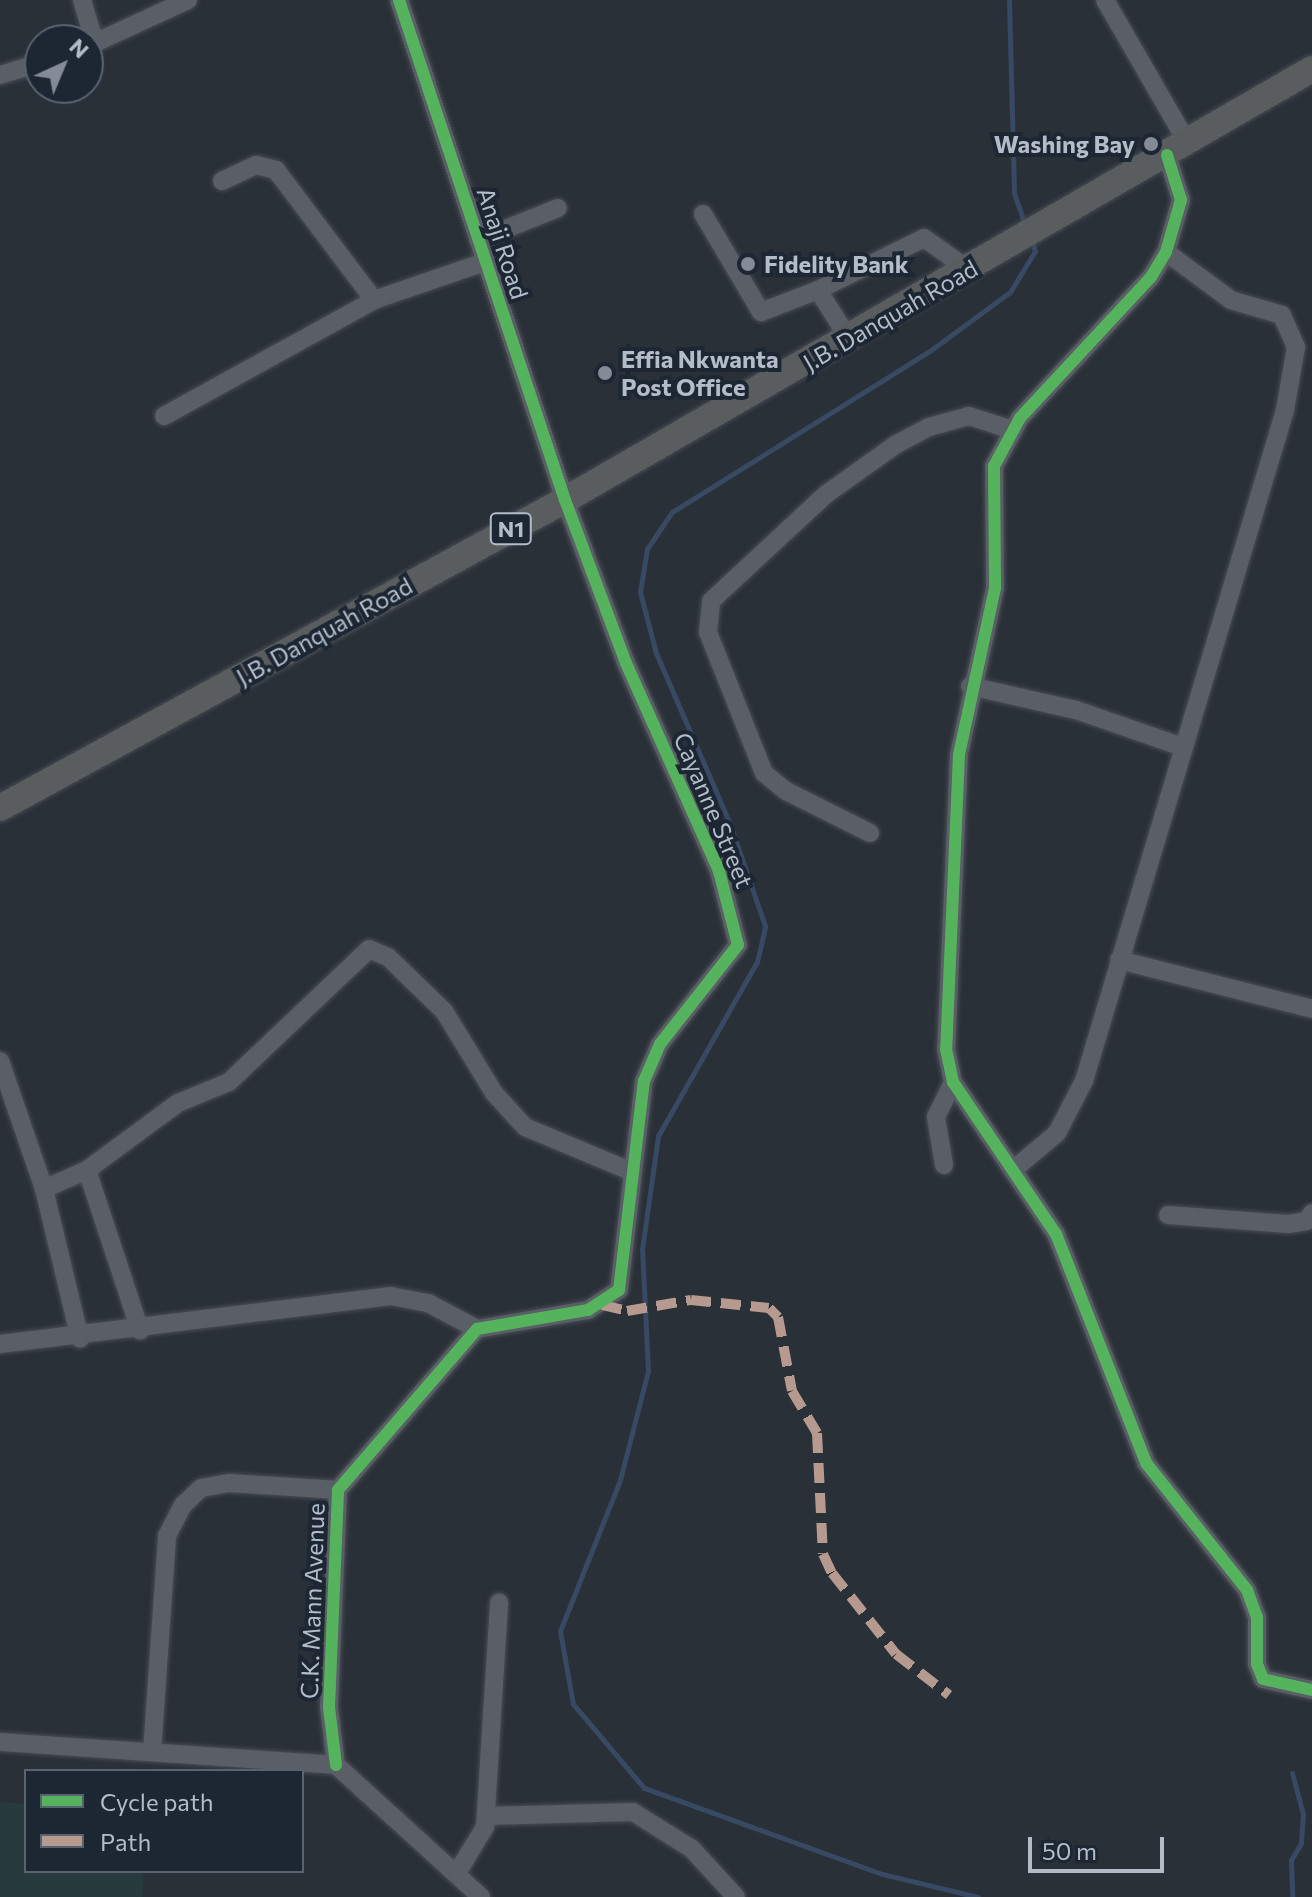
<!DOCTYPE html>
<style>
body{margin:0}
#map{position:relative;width:1312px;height:1897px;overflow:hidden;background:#2a3038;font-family:Commissioner,sans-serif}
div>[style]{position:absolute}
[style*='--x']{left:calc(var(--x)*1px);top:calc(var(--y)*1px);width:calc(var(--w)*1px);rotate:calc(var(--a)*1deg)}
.green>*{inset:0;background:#273a3e}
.stream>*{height:5px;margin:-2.5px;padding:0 2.5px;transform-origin:2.5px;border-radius:2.5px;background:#384963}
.roads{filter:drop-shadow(0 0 2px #484c53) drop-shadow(0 0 2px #484c53)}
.minor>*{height:18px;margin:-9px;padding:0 9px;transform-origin:9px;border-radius:9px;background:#5a5e66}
.highway>*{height:26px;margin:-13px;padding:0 13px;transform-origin:13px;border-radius:13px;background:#5a5d60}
.quiet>*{height:10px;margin-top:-5px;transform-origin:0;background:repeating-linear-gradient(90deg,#b69a8f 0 20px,transparent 0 30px)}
.cycleway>*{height:12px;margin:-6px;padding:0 6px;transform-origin:6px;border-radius:6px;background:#56b35d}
.dots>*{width:22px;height:22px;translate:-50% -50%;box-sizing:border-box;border:4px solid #1d2633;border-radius:50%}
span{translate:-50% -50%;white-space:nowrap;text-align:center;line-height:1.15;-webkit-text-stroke:8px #1d2633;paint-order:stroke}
.shield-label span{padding:2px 6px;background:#1d2633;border:2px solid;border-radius:6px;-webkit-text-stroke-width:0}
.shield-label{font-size:22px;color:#b4bcc9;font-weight:700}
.poi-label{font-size:24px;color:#b4bcc9;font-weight:700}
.right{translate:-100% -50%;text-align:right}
.left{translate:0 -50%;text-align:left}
.street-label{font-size:24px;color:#b4bcc9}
.legend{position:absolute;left:24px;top:1769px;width:280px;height:104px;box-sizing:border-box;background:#1d2633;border:2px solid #59626f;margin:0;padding:10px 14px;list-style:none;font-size:24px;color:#b4bcc9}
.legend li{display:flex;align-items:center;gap:16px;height:40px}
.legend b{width:40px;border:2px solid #59626f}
.north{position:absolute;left:24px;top:24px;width:80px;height:80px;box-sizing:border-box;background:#1d2633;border:2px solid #59626f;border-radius:50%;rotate:44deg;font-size:22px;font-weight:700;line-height:32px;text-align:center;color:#b4bcc9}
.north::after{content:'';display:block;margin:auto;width:28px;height:36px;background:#848b96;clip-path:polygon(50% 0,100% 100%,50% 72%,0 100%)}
.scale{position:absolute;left:1028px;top:1837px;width:136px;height:36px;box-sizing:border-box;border:4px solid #b4bcc9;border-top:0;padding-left:10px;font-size:24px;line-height:28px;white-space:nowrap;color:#b4bcc9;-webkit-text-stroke:6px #1d2633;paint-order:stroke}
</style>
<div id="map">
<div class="green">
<i style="clip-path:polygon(0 1802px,26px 1804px,26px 1871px,144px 1871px,142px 1897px,0 1897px)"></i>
</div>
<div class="stream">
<i style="--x:1009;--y:0;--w:193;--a:88.5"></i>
<i style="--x:1014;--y:193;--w:34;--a:71"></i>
<i style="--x:1292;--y:1773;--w:42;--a:75"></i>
<i style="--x:1303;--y:1814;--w:29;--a:94"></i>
<i style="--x:1301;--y:1843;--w:20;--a:120"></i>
<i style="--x:1291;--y:1860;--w:37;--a:88"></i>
<i style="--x:978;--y:1897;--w:99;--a:-166.5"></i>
<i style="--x:882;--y:1874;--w:253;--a:-160.1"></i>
<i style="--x:644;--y:1788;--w:110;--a:-130.2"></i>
<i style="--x:573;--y:1704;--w:74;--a:-100.1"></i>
<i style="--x:560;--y:1631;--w:162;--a:-68.3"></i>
<i style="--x:620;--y:1480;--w:113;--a:-75.6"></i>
<i style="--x:648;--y:1371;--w:122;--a:-92.8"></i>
<i style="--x:642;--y:1249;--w:114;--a:-81.9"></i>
<i style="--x:658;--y:1136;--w:200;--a:-60.4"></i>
<i style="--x:757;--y:962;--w:37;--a:-77"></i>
<i style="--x:765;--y:926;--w:108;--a:-108.9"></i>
<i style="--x:730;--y:824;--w:186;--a:-113.4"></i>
<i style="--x:656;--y:653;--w:63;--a:-104.7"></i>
<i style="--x:640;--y:592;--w:44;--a:-80.8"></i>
<i style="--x:647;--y:549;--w:45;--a:-56"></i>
<i style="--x:672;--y:512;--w:305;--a:-32"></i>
<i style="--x:931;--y:350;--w:98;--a:-36.3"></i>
<i style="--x:1010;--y:292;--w:48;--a:-58.6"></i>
<i style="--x:1035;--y:251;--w:9;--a:-108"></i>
</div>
<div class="roads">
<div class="minor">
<i style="--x:82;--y:0;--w:46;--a:73.5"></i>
<i style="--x:1105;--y:0;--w:164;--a:60"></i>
<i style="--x:88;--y:46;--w:110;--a:-24.7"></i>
<i style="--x:0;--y:75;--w:42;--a:-16.7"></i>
<i style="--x:1167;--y:155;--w:47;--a:72.7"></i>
<i style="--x:1181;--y:200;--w:54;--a:106.1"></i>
<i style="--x:1166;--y:252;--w:29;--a:121"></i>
<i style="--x:1151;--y:277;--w:192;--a:132.9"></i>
<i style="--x:1020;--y:418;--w:55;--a:118.4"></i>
<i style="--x:994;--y:466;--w:122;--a:89.5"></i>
<i style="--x:995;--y:588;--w:171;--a:102.2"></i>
<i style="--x:959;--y:755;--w:294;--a:92.5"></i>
<i style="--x:946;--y:1049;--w:34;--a:78"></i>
<i style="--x:953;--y:1082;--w:184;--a:55.9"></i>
<i style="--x:1056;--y:1234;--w:246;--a:68.5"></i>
<i style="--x:1146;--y:1463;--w:162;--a:51.5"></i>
<i style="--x:1247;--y:1590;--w:29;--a:70"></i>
<i style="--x:1257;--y:1617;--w:47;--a:90"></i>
<i style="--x:1257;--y:1664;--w:16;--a:68"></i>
<i style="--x:1263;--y:1679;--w:50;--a:12.7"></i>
<i style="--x:222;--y:181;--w:38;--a:-25"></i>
<i style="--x:256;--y:165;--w:21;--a:14"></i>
<i style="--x:276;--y:170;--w:163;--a:53"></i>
<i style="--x:703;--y:214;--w:114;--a:59.4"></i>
<i style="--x:761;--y:312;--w:61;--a:-21.1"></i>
<i style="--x:818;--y:290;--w:58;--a:57.7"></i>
<i style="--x:478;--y:240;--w:86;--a:-21.8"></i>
<i style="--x:818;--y:290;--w:118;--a:-26.1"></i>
<i style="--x:924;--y:238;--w:55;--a:35.4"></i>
<i style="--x:164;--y:416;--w:240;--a:-28.9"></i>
<i style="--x:374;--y:300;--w:117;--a:-18.9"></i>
<i style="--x:970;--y:686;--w:109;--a:12.8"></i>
<i style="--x:1076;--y:710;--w:110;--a:19.1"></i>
<i style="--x:870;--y:833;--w:94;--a:-153.4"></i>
<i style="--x:786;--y:791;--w:28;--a:-141"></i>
<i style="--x:764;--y:773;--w:152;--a:-111.7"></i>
<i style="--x:708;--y:632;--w:31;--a:-84"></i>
<i style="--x:711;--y:601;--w:156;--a:-42.9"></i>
<i style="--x:825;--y:495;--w:86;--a:-35.5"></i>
<i style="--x:895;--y:445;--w:38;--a:-28"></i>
<i style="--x:929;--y:427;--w:41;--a:-15.4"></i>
<i style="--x:969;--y:416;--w:45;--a:18"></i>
<i style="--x:1119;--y:960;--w:199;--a:14.2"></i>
<i style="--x:0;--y:1061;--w:135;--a:71"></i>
<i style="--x:44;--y:1189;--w:154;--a:76.5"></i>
<i style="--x:944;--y:1165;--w:49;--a:-99.5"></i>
<i style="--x:936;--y:1117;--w:39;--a:-64"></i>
<i style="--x:87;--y:1170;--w:113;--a:-36.4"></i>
<i style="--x:178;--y:1103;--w:55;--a:-22.4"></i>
<i style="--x:229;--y:1082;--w:193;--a:-43.5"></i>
<i style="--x:369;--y:949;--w:21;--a:23"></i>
<i style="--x:388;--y:957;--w:78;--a:44"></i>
<i style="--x:444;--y:1011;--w:96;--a:58.6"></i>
<i style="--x:494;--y:1093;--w:46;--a:47.6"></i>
<i style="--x:525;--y:1127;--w:114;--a:22.7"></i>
<i style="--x:1013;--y:1170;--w:57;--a:-40.1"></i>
<i style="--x:1057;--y:1133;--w:59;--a:-62.6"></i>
<i style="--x:1084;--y:1081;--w:700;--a:-73.32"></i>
<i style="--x:1285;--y:410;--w:64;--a:-80.1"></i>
<i style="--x:1296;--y:347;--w:35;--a:-114"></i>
<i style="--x:1282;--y:315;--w:53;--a:-163.6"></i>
<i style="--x:1231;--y:300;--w:81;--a:-143.6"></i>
<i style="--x:44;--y:1189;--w:47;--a:-23.8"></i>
<i style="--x:87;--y:1170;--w:169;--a:71.7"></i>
<i style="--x:1168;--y:1215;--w:120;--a:4.3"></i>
<i style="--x:1288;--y:1224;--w:19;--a:-9"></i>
<i style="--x:1307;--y:1221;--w:9;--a:-58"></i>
<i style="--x:0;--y:1344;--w:394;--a:-7"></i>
<i style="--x:391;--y:1296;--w:38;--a:11"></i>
<i style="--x:428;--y:1303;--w:55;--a:28"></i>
<i style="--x:0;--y:1742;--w:337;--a:3.9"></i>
<i style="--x:336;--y:1765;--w:196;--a:42.3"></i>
<i style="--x:152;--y:1752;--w:217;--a:-86"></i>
<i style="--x:167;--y:1536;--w:35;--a:-63"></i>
<i style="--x:183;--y:1505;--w:25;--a:-43"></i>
<i style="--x:201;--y:1488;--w:29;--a:-10"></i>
<i style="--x:230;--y:1483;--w:108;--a:3.7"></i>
<i style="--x:336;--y:1765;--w:58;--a:-96.9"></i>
<i style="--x:329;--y:1707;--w:217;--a:-87.6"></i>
<i style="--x:338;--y:1490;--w:213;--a:-49.2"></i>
<i style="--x:477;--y:1329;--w:113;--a:-9.7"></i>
<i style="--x:588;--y:1310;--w:37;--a:-33"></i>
<i style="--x:619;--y:1290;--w:210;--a:-83.2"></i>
<i style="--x:644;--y:1081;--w:40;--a:-66.6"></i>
<i style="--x:660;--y:1044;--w:126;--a:-51.8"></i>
<i style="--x:738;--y:945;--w:76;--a:-104.4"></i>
<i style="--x:719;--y:871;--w:228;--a:-114.1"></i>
<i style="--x:626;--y:663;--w:174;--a:-110.5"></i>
<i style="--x:565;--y:500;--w:527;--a:-108.37"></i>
<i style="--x:486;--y:1816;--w:147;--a:-1.6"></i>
<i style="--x:633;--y:1812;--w:70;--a:32.1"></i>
<i style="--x:692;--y:1849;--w:65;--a:47.5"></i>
<i style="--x:457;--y:1873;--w:54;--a:-58.7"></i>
<i style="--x:485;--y:1827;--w:225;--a:-86.4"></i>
</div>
<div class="highway">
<i style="--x:0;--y:808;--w:643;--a:-28.6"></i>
<i style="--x:565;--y:500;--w:862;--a:-29.98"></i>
</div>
</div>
<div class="quiet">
<i style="--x:602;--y:1305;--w:26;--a:13"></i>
<i style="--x:627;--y:1311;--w:65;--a:-9.8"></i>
<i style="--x:691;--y:1300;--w:78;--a:5.9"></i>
<i style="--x:769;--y:1308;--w:13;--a:45"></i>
<i style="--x:778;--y:1317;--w:75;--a:79.3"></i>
<i style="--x:792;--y:1391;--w:49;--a:59.2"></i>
<i style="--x:817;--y:1433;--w:121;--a:87.2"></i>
<i style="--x:823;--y:1554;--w:21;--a:65"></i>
<i style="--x:832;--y:1573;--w:103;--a:51.7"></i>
<i style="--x:896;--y:1654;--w:67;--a:37.7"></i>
</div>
<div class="cycleway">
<i style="--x:1167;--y:155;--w:47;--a:72.7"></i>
<i style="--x:1181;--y:200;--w:54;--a:106.1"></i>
<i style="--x:1166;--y:252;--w:29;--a:121"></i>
<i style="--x:1151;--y:277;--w:192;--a:132.9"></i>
<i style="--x:1020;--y:418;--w:55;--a:118.4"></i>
<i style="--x:994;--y:466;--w:122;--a:89.5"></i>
<i style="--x:995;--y:588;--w:171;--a:102.2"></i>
<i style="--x:959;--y:755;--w:294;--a:92.5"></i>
<i style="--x:946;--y:1049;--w:34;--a:78"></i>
<i style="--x:953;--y:1082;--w:184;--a:55.9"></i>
<i style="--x:1056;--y:1234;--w:246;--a:68.5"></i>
<i style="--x:1146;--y:1463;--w:162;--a:51.5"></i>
<i style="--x:1247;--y:1590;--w:29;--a:70"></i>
<i style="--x:1257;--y:1617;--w:47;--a:90"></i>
<i style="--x:1257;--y:1664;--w:16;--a:68"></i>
<i style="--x:1263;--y:1679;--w:50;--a:12.7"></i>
<i style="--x:336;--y:1765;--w:58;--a:-96.9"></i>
<i style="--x:329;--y:1707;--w:217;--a:-87.6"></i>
<i style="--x:338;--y:1490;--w:213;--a:-49.2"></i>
<i style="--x:477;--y:1329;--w:113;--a:-9.7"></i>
<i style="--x:588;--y:1310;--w:37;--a:-33"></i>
<i style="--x:619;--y:1290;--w:210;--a:-83.2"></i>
<i style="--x:644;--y:1081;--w:40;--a:-66.6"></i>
<i style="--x:660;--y:1044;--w:126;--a:-51.8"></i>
<i style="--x:738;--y:945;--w:76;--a:-104.4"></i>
<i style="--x:719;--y:871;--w:228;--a:-114.1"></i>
<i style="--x:626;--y:663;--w:174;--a:-110.5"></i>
<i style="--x:565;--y:500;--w:527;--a:-108.37"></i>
</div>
<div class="dots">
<i style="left:1151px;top:144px;background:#848b96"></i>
<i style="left:748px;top:264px;background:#848b96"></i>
<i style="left:605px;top:373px;background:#848b96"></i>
</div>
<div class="shield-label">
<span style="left:511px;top:529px">N1</span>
</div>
<div class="poi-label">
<span class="right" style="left:1135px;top:144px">Washing Bay</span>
<span class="left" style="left:764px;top:264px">Fidelity Bank</span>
<span class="left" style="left:621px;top:373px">Effia Nkwanta<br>Post Office</span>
</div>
<div class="street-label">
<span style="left:503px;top:243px;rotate:72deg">Anaji Road</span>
<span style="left:890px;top:315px;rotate:-30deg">J.B. Danquah Road</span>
<span style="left:324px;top:631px;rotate:-29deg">J.B. Danquah Road</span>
<span style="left:714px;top:810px;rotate:67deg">Cayanne Street</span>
<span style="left:312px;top:1601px;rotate:-88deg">C.K. Mann Avenue</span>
</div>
<ul class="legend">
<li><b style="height:10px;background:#56b35d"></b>Cycle path</li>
<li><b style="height:10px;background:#b69a8f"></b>Path</li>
</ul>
<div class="north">N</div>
<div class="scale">50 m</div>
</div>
